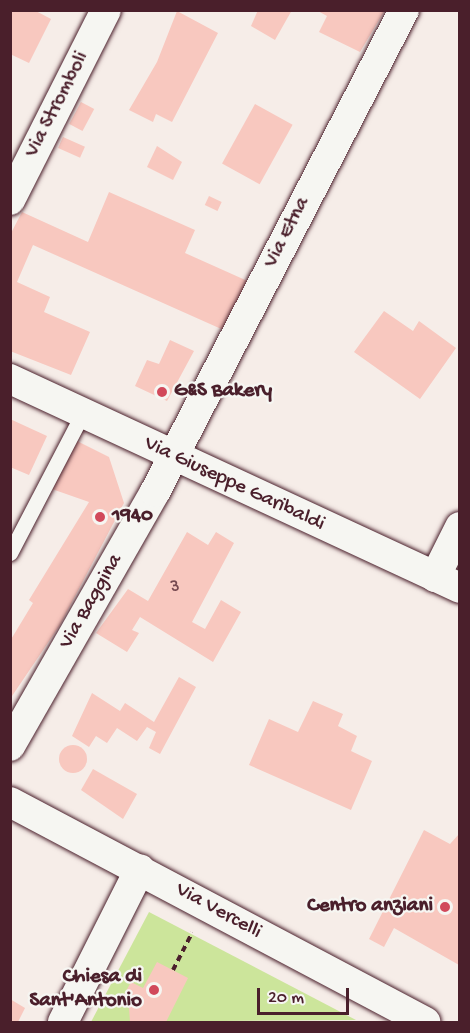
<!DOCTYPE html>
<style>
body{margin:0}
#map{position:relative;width:470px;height:1033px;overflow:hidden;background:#f6ede8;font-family:"Gochi Hand",sans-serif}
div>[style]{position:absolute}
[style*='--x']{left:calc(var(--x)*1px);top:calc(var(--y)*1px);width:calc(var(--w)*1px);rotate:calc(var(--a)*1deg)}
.green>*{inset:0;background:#cce59b}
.building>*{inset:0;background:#f8c8bf;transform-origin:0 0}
.round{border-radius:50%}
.path>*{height:4px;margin-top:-2px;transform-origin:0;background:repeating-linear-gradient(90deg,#4a1f2b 0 6px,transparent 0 10.5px)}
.roads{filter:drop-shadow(0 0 2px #4a1f2b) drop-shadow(0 0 2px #4a1f2b)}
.lane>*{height:15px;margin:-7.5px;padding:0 7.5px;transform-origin:7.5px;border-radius:7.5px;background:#f6f6f2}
.street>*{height:30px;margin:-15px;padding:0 15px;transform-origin:15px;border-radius:15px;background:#f6f6f2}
.dots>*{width:16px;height:16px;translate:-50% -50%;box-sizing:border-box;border:3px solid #f6f6f2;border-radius:50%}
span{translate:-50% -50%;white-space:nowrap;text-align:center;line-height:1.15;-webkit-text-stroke:4.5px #f6f6f2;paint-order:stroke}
.number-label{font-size:18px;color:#764950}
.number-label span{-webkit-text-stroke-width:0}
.street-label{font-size:21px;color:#4a1f2b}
.poi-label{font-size:21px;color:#4a1f2b;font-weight:700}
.left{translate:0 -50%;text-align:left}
.right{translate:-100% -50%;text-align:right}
.frame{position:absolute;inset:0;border:12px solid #4a1f2b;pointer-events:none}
.scale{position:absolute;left:257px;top:988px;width:92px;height:27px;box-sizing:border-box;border:3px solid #4a1f2b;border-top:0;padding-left:8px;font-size:18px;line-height:21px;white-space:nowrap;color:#4a1f2b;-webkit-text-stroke:4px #f6f6f2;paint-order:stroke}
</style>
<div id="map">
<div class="green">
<i style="clip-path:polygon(149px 912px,356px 1020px,91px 1022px)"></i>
</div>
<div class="building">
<i style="clip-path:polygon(10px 10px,34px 10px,51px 19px,29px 63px,10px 54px)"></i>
<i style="clip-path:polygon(258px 10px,292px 10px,275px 40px,251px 26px)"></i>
<i style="clip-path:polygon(316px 10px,385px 10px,360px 52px,319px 32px,327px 16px)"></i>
<i style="clip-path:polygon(177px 11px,218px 33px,172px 122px,156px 114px,153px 122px,129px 110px,157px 62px)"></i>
<i style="left:81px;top:102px;width:15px;height:25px;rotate:28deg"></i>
<i style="left:255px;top:104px;width:43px;height:68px;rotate:29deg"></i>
<i style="left:63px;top:137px;width:24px;height:12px;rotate:24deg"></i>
<i style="clip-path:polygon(157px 146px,182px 162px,173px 180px,147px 167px)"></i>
<i style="clip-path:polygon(109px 192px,195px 230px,185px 253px,252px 283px,228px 332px,33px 245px,17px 282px,50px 297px,44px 312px,90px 332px,71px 375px,10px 351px,10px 235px,22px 212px,88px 242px)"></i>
<i style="left:209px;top:196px;width:14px;height:10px;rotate:25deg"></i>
<i style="clip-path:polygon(384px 311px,413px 331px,419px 321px,456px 348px,420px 399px,354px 352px)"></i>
<i style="clip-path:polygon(170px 340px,194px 351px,167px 401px,135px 386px,147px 360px,159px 364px)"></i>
<i style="clip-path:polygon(10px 419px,47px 436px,29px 475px,10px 467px)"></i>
<i style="clip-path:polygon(75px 440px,109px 457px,124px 503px,60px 625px,10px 699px,10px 641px,33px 603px,29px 600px,89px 502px,49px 488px)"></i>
<i style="clip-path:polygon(187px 532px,208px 545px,216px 532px,234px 543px,192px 622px,205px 629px,221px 600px,241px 612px,213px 662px,140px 617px,132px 630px,139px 633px,127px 652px,96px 633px,128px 589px,148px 601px)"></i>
<i style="clip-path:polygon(179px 677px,196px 687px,160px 754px,149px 748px,156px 732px,147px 727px,137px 741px,117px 728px,107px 743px,96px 736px,89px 747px,72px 736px,92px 693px,120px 711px,125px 703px,154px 722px)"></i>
<i style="clip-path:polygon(313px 701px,343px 714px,338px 726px,357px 736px,351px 751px,372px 761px,351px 810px,249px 765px,269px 719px,298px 732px)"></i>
<i class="round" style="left:59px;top:745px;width:28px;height:28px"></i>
<i style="clip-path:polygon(93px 769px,137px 794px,123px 819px,81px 790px)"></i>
<i style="clip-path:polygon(424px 830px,450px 844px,459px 834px,459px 965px,394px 928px,384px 947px,369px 939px)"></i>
<i style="clip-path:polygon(157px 962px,188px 978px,166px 1022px,130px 1022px,129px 1008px,120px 1002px,131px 982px,143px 988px)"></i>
<i style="clip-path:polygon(10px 999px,25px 1008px,18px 1022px,10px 1022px)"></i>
</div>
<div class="path">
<i style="--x:173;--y:970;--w:42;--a:-62.8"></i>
</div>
<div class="roads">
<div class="lane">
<i style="--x:10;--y:553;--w:158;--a:-62.5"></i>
</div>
<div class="street">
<i style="--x:10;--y:200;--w:213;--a:-63.2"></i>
<i style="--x:10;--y:379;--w:496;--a:24.9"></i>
<i style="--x:435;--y:577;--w:56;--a:-63.4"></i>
<i style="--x:10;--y:746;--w:292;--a:-60.3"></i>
<i style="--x:155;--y:492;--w:543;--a:-62.68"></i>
<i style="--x:10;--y:802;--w:470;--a:27.9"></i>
<i style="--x:63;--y:1022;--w:171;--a:-63.3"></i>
</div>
</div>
<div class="dots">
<i style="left:162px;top:392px;background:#d1495b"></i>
<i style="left:100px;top:517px;background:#d1495b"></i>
<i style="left:445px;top:907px;background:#d1495b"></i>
<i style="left:154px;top:990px;background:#d1495b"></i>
</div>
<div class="number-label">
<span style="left:175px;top:588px">3</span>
</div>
<div class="street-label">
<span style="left:58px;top:105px;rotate:-63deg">Via Stromboli</span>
<span style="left:288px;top:233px;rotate:-63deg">Via Etna</span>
<span style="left:234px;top:485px;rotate:25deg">Via Giuseppe Garibaldi</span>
<span style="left:92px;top:602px;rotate:-60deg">Via Baggina</span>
<span style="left:218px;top:912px;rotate:29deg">Via Vercelli</span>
</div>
<div class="poi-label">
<span class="left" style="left:174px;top:392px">G&amp;S Bakery</span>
<span class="left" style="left:112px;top:517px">1940</span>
<span class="right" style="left:433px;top:907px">Centro anziani</span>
<span class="right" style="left:142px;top:990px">Chiesa di<br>Sant'Antonio</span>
</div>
<div class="frame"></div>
<div class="scale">20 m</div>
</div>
